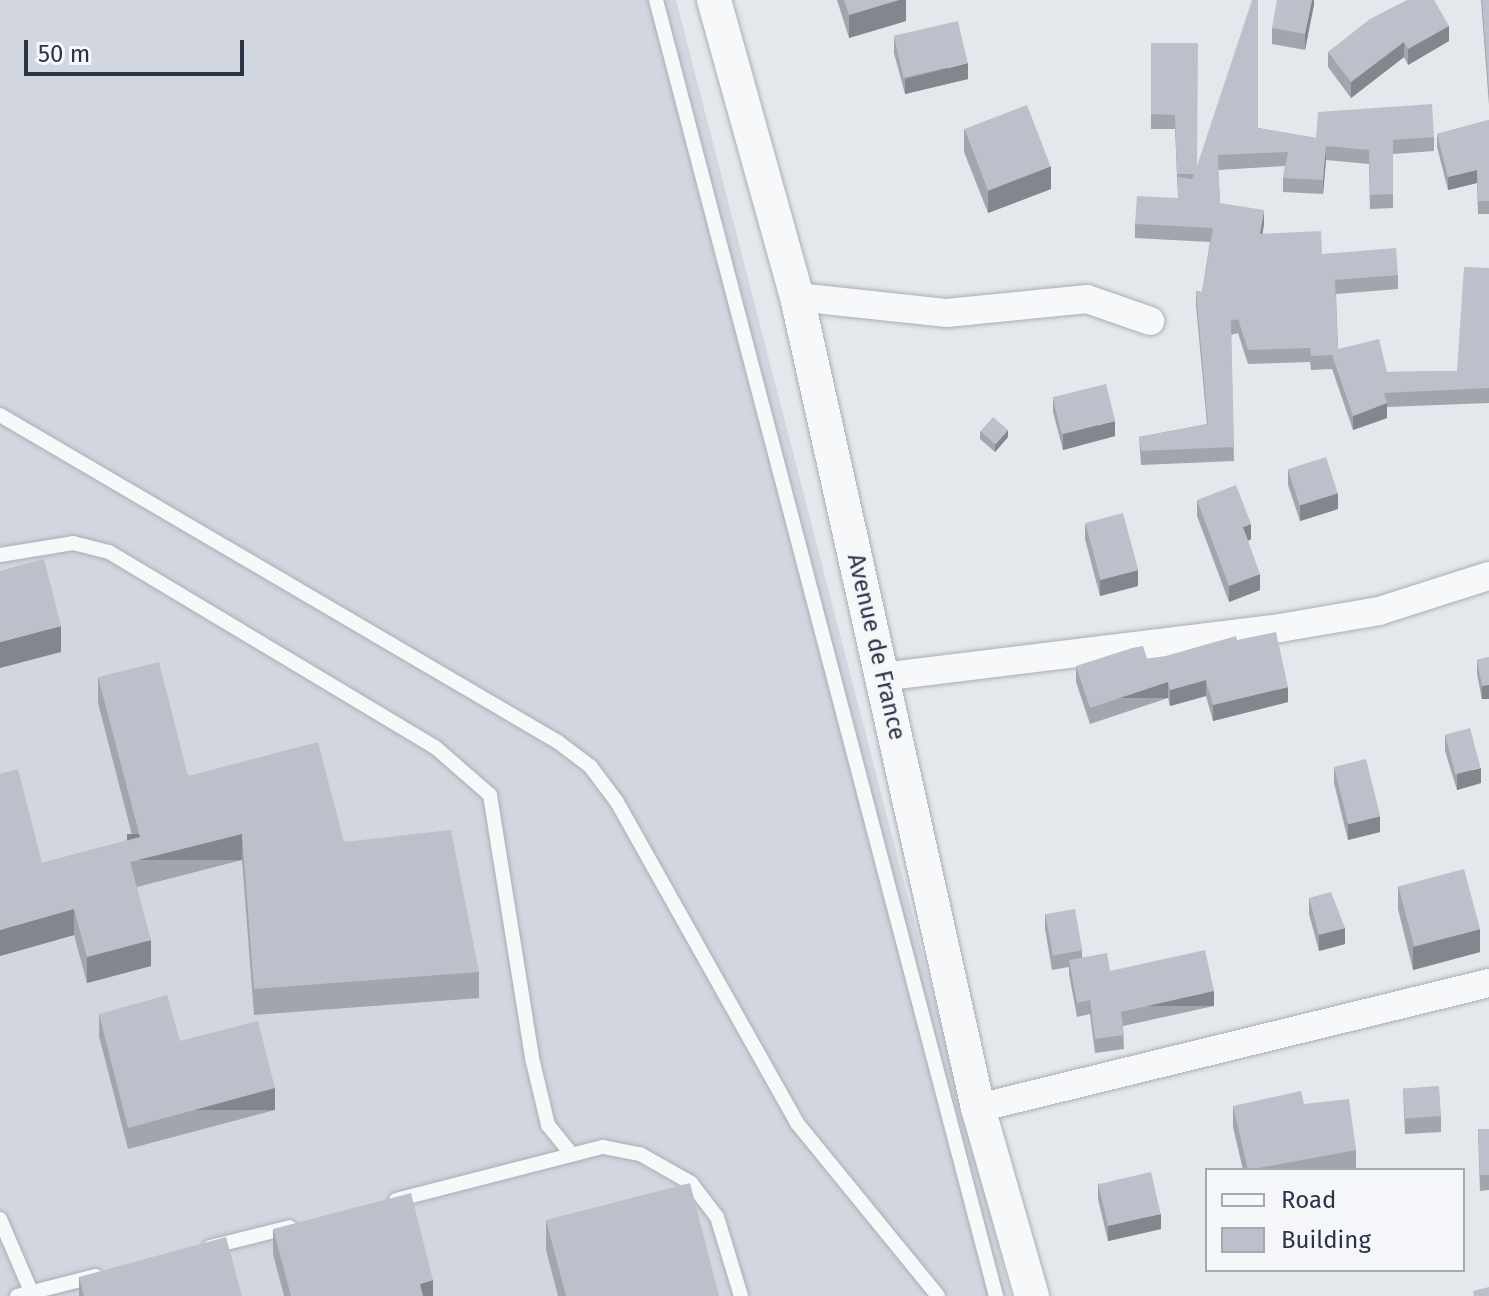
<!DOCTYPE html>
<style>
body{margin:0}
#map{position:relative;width:1489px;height:1296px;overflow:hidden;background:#e4e7ec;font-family:"Fira Sans",sans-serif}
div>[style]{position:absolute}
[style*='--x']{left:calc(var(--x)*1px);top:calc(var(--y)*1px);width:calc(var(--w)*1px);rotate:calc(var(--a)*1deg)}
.built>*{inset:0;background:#d2d6de}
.roads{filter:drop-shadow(0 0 2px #a9aeb7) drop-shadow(0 0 2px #a9aeb7)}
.service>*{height:14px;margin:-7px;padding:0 7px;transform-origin:7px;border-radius:7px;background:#f7f8fa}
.minor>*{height:28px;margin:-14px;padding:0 14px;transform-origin:14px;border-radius:14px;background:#f7f8fa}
.tertiary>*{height:34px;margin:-17px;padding:0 17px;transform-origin:17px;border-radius:17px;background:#f7f8fa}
.wall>*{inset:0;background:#a1a5ae}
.shaded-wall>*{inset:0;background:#83868d;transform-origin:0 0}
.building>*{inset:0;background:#bbc0ca;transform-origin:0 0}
span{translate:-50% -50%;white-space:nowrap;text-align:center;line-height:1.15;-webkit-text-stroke:7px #f4f6f9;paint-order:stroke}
.street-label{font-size:24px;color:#2b3445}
.legend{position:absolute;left:1205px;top:1168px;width:260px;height:104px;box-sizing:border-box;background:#f4f6f9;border:2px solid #a4a8b1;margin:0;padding:10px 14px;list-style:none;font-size:24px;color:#2b3445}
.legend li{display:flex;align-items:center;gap:16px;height:40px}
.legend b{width:40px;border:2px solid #a4a8b1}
.scale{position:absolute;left:24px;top:40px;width:220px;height:36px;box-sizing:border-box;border:4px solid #2b3445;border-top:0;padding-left:10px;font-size:24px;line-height:28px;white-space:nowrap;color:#2b3445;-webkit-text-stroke:6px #f4f6f9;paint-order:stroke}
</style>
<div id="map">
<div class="built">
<i style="clip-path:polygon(0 0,676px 0,1011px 1296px,0 1296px)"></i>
</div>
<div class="roads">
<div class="service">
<i style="--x:656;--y:0;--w:1340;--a:75.3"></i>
<i style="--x:0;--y:415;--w:647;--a:30.37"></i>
<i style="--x:558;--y:742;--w:40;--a:37"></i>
<i style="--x:590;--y:766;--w:45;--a:53.1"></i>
<i style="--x:617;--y:802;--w:368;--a:60.7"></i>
<i style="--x:797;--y:1123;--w:223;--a:50.8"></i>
<i style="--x:0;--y:555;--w:74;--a:-9.3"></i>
<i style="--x:73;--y:543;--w:37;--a:14"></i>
<i style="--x:109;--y:552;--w:380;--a:30.9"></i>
<i style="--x:435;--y:747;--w:73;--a:41.1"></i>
<i style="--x:490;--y:795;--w:270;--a:80.9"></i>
<i style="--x:533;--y:1062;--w:65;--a:76.6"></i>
<i style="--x:548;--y:1125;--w:38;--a:51"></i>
<i style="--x:396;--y:1200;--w:214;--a:-14.4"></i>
<i style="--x:603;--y:1147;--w:38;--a:11"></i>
<i style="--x:640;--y:1154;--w:59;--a:29.6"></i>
<i style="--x:691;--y:1183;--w:43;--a:52.6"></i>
<i style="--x:717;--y:1217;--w:83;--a:73.1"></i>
<i style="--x:0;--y:1219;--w:84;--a:66.8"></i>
<i style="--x:210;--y:1247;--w:82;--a:-14"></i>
<i style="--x:17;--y:1296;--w:81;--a:-14.2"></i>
</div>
<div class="minor">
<i style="--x:797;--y:297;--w:151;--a:6.1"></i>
<i style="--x:947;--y:313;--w:141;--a:-5.7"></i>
<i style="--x:1087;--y:299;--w:67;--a:19.2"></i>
<i style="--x:882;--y:677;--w:401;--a:-7"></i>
<i style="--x:1280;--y:628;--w:100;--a:-9.7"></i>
<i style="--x:1379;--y:611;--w:115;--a:-17.7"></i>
<i style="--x:978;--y:1108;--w:526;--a:-13.75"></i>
</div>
<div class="tertiary">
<i style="--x:714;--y:0;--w:308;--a:74.4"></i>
<i style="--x:797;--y:297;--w:831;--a:77.42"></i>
<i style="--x:978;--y:1108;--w:196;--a:74"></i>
</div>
</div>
<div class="wall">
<i style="clip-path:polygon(837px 0,906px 0,906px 21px,849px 38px)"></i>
<i style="clip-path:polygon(1314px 0,1305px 50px,1272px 44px,1272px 28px)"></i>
<i style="clip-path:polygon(1481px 0,1489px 0,1489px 105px)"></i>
<i style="clip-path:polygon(1449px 26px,1449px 41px,1408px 65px,1404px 57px,1351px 98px,1328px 67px,1328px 52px)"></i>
<i style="clip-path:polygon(894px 37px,968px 79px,905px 94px,894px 53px)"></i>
<i style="clip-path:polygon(1151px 43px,1197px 165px,1258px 128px,1316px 138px,1434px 137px,1434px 151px,1393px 154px,1393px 208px,1370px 209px,1369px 164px,1326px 160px,1323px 194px,1283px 192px,1283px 178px,1285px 166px,1218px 170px,1220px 203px,1264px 224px,1262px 234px,1322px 254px,1398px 275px,1398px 289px,1336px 294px,1338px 349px,1387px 372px,1457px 371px,1489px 268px,1489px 403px,1387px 407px,1387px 418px,1353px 430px,1332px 369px,1311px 370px,1310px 362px,1248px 364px,1238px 333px,1231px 335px,1234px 461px,1141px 465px,1139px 437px,1207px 424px,1196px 305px,1196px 291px,1202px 292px,1210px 242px,1135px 238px,1135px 224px,1178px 198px,1175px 129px,1151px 129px)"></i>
<i style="clip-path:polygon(1489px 120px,1489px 214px,1478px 214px,1477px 183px,1448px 190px,1437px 147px,1437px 134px)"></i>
<i style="clip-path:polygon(964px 129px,1051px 189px,988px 213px,964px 152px)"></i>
<i style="clip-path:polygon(1053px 397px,1115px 436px,1063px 450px,1053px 412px)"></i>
<i style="clip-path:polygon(980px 431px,1008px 437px,995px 452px,980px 439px)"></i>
<i style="clip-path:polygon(1288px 469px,1338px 509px,1300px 521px,1288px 485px)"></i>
<i style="clip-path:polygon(1197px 500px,1251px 539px,1248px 541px,1260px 590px,1229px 602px,1197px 516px)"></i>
<i style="clip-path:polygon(1085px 523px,1138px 586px,1100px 596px,1085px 539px)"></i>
<i style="clip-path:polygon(1237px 640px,1288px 702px,1213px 721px,1206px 696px,1170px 706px,1168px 698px,1090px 724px,1076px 682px,1076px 666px,1148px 661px)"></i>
<i style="clip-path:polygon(1489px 657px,1482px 700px,1477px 674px,1477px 660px)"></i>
<i style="clip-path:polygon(98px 677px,188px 776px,344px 842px,479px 972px,479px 998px,254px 1015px,242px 860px,137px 887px,151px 966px,87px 983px,74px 935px,0 956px,0 774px,42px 863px,133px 839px,98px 703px)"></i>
<i style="clip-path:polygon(1445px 735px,1481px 783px,1457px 790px,1445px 751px)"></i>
<i style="clip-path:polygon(1334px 767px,1380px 832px,1348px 840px,1334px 783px)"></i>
<i style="clip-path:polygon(1398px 886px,1480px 952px,1413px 970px,1398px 909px)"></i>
<i style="clip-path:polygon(1309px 898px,1345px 944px,1319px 951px,1309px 914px)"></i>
<i style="clip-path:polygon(1045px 914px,1082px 950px,1082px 957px,1110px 971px,1214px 1006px,1123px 1026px,1124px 1049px,1095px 1053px,1090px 1014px,1077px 1017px,1069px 974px,1069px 967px,1052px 970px,1045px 929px)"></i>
<i style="clip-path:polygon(99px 1014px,275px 1110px,128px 1149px,99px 1036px)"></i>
<i style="clip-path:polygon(1403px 1088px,1441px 1116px,1441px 1132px,1405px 1134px)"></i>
<i style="clip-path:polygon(1233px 1106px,1356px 1150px,1356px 1170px,1243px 1170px,1233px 1127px)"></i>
<i style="clip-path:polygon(1478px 1129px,1489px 1129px,1489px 1190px,1480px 1191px)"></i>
<i style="clip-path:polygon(1098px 1183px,1161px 1229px,1108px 1241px,1098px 1199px)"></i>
<i style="clip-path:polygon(546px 1220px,719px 1296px,558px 1296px,546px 1250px)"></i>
<i style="clip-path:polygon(273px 1229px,433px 1296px,284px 1296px,273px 1254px)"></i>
<i style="clip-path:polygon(79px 1277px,242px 1296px,79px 1296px)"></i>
</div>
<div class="shaded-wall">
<i style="clip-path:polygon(899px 0,906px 0,906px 21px,849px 38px,849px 15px)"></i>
<i style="clip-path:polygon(1312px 0,1314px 0,1314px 5px,1305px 50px,1305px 34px)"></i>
<i style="clip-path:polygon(1449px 26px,1449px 41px,1408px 65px,1408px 49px)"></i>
<i style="clip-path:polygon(1404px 42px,1404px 57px,1351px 98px,1351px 82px)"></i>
<i style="clip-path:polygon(968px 63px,968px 79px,905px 94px,905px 79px)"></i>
<i style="clip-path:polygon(1326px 146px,1326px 160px,1323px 194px,1323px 180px)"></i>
<i style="clip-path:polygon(1051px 166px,1051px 189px,988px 213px,988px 190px)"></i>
<i style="clip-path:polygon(1477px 170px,1477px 183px,1448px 190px,1448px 177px)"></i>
<i style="clip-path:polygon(1264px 210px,1264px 224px,1260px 249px,1260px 234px)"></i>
<i style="clip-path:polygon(1387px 403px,1387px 418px,1353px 430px,1353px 416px)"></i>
<i style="clip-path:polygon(1115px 421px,1115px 436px,1063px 450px,1063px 434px)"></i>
<i style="clip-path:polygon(1008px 430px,1008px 437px,995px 452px,995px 444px)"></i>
<i style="clip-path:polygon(1338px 493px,1338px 509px,1300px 521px,1300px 505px)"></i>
<i style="clip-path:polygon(1251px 524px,1251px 539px,1243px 543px,1243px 527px)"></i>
<i style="clip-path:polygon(1138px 570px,1138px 586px,1100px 596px,1100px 580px)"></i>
<i style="clip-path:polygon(1260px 574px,1260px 590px,1229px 602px,1229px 586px)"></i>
<i style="clip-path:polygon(61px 626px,61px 652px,0 668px,0 642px)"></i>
<i style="clip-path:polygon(1206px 680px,1206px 696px,1170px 706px,1170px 690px)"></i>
<i style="left:1168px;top:682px;width:16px;height:82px;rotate:90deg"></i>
<i style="left:1489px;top:685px;width:14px;height:7px;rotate:90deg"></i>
<i style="clip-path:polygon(1288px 687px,1288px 702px,1213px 721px,1213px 705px)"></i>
<i style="clip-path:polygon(1481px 768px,1481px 783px,1457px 790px,1457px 774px)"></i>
<i style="clip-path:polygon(1380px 816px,1380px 832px,1348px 840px,1348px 824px)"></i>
<i style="left:242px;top:834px;width:26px;height:115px;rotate:90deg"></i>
<i style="clip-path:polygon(74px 909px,74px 935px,0 956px,0 930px)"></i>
<i style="clip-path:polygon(1345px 928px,1345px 944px,1319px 951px,1319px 935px)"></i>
<i style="clip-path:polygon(1480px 929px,1480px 952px,1413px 970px,1413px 947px)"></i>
<i style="clip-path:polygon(151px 940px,151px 966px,87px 983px,87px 957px)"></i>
<i style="left:1214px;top:991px;width:15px;height:95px;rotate:90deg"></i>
<i style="left:275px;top:1088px;width:22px;height:152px;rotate:90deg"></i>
<i style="clip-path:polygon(1161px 1214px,1161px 1229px,1108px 1241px,1108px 1225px)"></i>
<i style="clip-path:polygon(433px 1280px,433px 1296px,420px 1296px,420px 1284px)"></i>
</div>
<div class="building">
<i style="clip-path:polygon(844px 0,899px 0,849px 15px)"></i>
<i style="clip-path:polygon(1252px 0,1258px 0,1258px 128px,1316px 138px,1318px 112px,1432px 104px,1434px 137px,1393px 140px,1393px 194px,1370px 195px,1369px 150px,1326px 146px,1323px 180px,1283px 178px,1288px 152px,1218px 155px,1220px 203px,1264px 210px,1260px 234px,1321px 231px,1322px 254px,1396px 248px,1398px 275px,1335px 280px,1338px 349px,1379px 339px,1387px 372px,1457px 371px,1464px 267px,1489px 268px,1489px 388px,1384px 393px,1387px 403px,1353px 416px,1332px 355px,1311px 356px,1310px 348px,1248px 350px,1238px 319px,1231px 321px,1234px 447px,1141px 451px,1139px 437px,1208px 424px,1196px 291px,1202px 292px,1213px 228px,1135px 224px,1137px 196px,1178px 198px,1178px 177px,1192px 179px,1194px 174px,1177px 174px,1175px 115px,1151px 114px,1151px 43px,1198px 43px,1197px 166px)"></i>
<i style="clip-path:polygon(1277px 0,1312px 0,1305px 34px,1272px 28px)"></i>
<i style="clip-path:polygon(1407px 0,1434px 0,1449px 26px,1408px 49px,1404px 42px,1351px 82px,1328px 52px,1370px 19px)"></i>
<i style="clip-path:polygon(1482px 0,1489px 0,1489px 92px)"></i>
<i style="left:958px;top:21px;width:43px;height:66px;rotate:77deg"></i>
<i style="left:1027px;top:105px;width:66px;height:67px;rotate:69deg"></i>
<i style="clip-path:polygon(1489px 120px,1489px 201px,1478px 201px,1477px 170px,1448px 177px,1437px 134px)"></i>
<i style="left:1106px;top:384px;width:38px;height:55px;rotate:76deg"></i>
<i style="left:993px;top:417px;width:20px;height:19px;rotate:41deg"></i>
<i style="left:1326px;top:457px;width:38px;height:40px;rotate:72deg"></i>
<i style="clip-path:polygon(1236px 485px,1251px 524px,1243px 527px,1260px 574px,1229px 586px,1197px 500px)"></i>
<i style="left:1123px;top:513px;width:59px;height:39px;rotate:75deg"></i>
<i style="clip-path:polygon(44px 559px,61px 626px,0 642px,0 571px)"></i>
<i style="clip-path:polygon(1276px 632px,1288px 687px,1213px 705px,1206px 680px,1170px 690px,1168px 682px,1090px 708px,1076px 666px,1132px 648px,1143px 646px,1148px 661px,1236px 636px,1237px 640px)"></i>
<i style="clip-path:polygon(1489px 657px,1489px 685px,1482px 686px,1477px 660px)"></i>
<i style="clip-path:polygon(159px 662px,188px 776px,318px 742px,344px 842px,451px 830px,479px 972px,254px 989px,242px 834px,130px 862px,151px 940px,87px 957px,74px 909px,0 930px,0 774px,18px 769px,42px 863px,140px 837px,98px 677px)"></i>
<i style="left:1470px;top:728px;width:41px;height:26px;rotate:75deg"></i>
<i style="left:1366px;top:759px;width:59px;height:33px;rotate:76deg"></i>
<i style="left:1464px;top:869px;width:62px;height:68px;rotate:75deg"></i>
<i style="clip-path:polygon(1331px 892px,1345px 928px,1319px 935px,1309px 898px)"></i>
<i style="left:1075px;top:909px;width:42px;height:30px;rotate:80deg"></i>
<i style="clip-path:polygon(1205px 950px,1214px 991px,1121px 1012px,1124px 1035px,1095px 1039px,1090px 1000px,1077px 1003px,1069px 960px,1107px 953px,1110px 971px)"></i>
<i style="clip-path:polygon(167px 995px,180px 1041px,258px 1021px,275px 1088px,128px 1128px,99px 1014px)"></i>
<i style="left:1439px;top:1086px;width:30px;height:36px;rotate:86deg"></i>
<i style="clip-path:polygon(1301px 1091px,1304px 1104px,1349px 1099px,1356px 1150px,1248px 1170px,1233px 1106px)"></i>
<i style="clip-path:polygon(1478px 1129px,1489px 1129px,1489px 1175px,1480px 1175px)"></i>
<i style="left:1151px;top:1172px;width:43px;height:54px;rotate:77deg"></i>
<i style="clip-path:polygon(690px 1183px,719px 1296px,566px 1296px,546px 1220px)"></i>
<i style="clip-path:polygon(411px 1193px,433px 1280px,420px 1284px,423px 1296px,291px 1296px,273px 1229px)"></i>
<i style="clip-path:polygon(226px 1237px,242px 1296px,84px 1296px,79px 1277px)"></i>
<i style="clip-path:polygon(1489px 1287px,1489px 1296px,1474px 1296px,1473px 1291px)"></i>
</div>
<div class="street-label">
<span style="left:876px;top:647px;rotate:77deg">Avenue de France</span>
</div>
<ul class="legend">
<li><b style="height:10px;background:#f7f8fa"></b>Road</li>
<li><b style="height:22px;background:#bbc0ca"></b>Building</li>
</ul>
<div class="scale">50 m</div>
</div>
